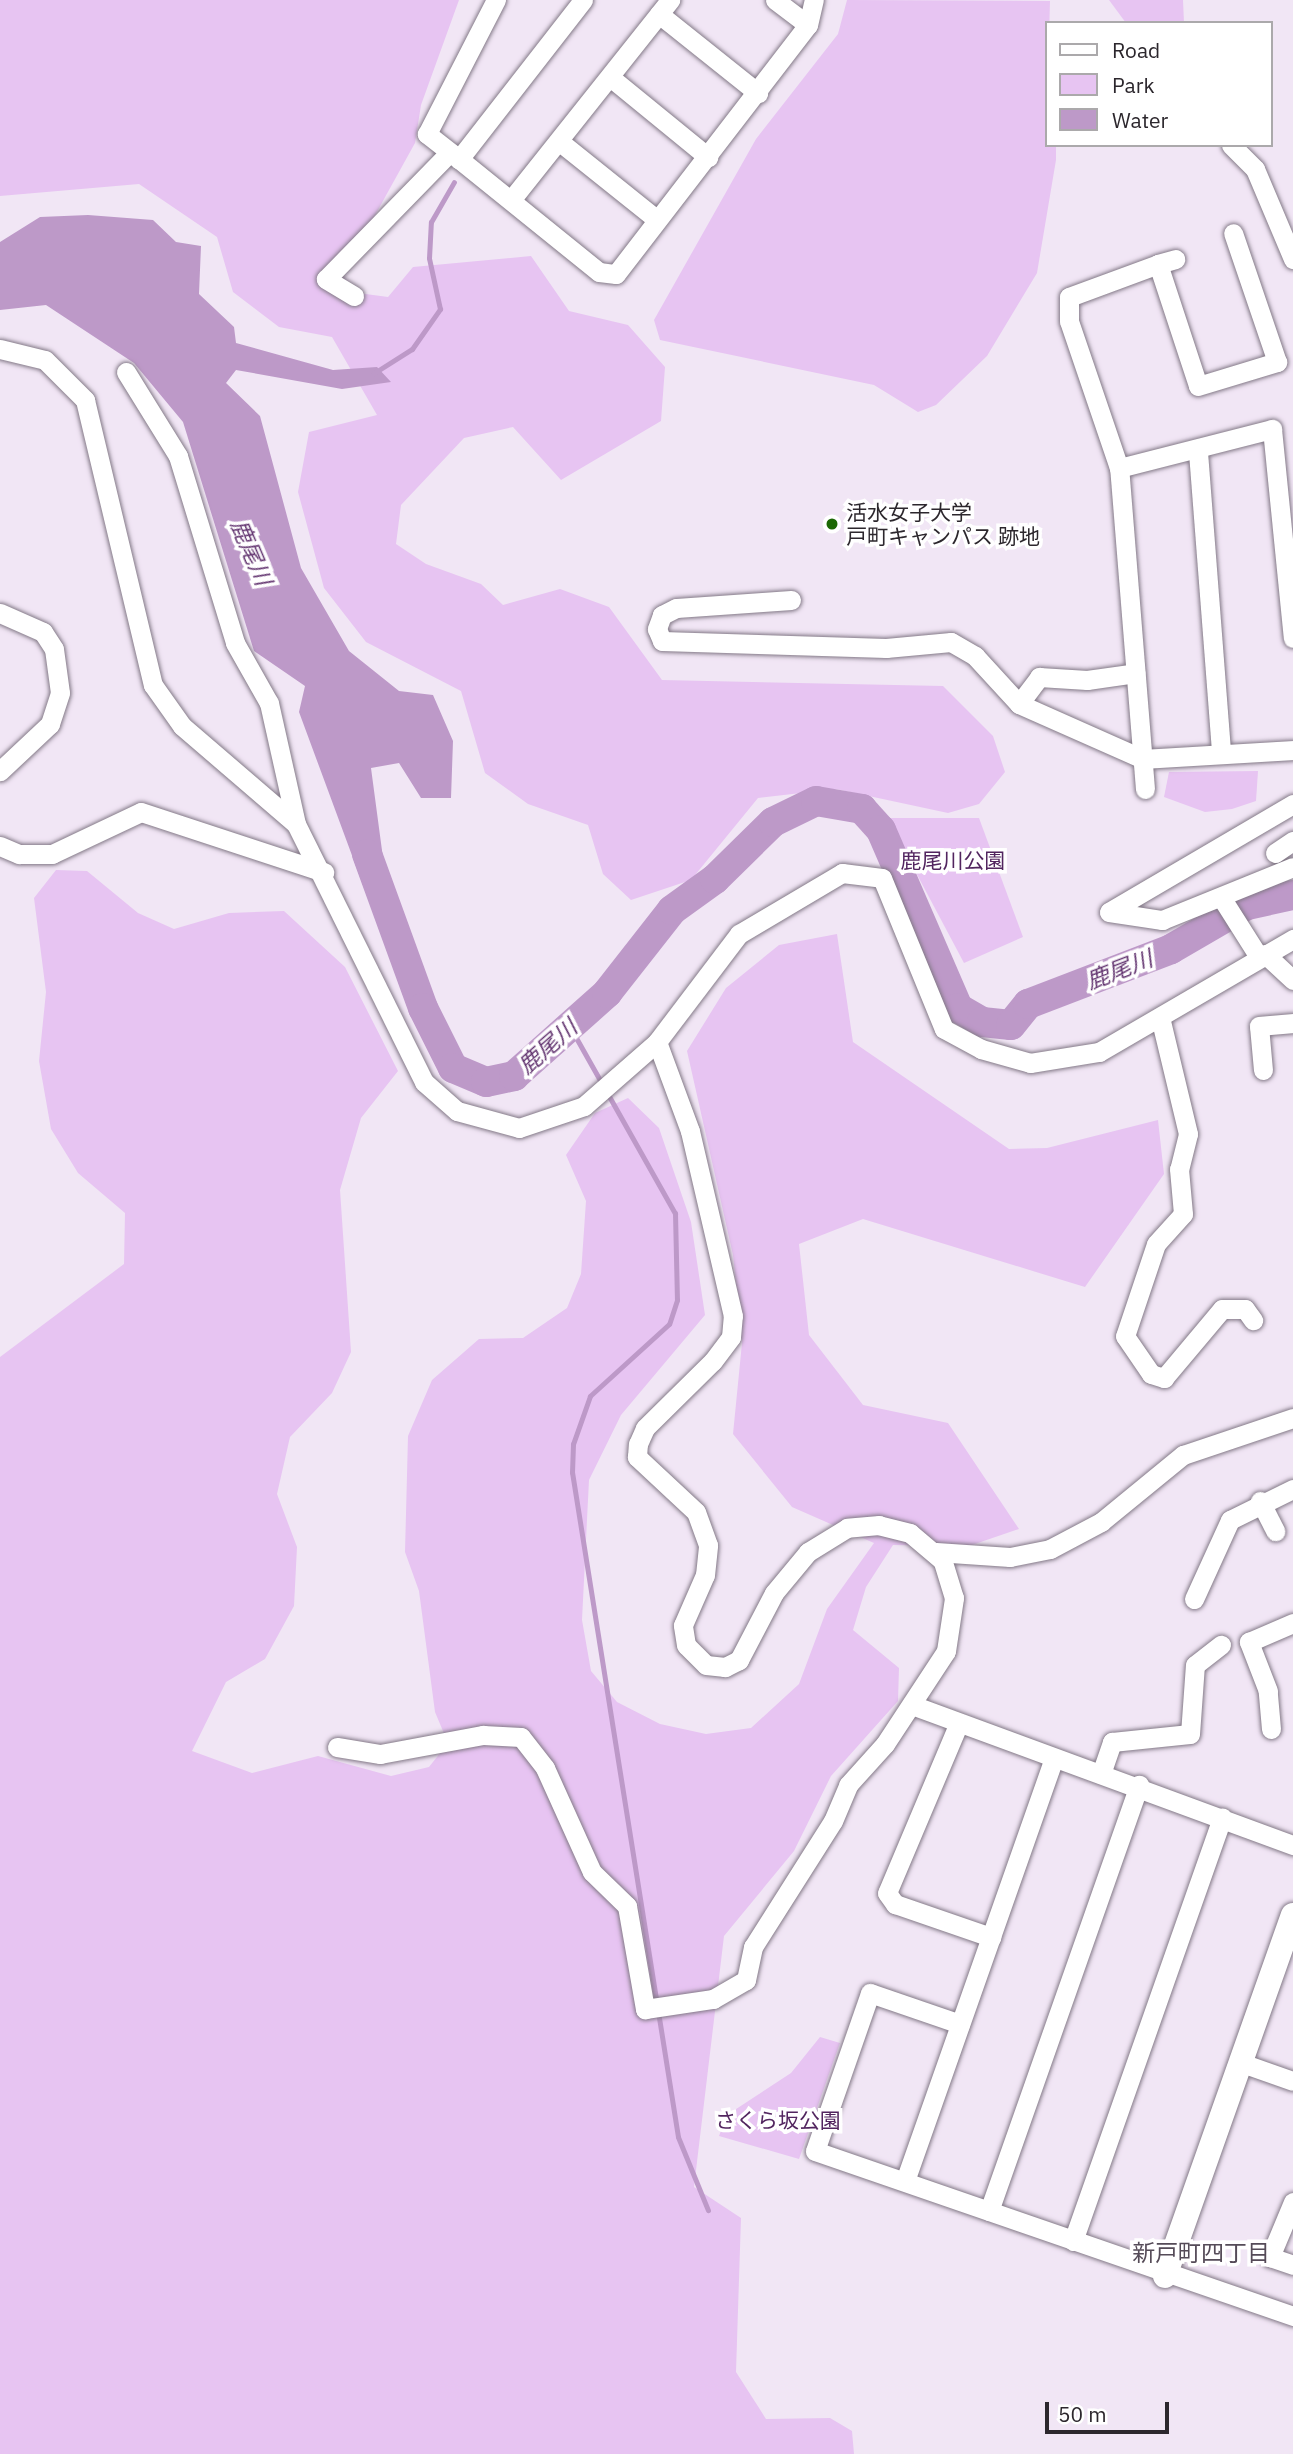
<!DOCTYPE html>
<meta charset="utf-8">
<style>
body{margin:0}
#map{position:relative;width:1293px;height:2454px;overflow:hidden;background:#f1e6f5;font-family:"IBM Plex Sans","Noto Sans JP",sans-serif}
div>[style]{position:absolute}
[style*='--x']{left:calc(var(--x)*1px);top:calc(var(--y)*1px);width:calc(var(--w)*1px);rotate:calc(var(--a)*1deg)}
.green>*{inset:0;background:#e7c4f2}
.water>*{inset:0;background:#bd99c8}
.stream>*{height:5px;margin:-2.5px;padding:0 2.5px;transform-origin:2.5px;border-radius:2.5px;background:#bd99c8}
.river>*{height:30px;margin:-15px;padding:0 15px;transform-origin:15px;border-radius:15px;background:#bd99c8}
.roads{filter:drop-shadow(0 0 2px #837987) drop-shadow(0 0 2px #837987)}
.minor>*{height:19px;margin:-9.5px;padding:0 9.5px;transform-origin:9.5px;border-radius:9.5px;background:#fff}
.tertiary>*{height:24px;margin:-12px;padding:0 12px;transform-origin:12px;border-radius:12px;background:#fff}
.dots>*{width:19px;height:19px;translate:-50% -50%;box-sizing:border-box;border:4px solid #fff;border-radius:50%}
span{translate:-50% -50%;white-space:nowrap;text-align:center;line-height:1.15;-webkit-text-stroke:7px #fff;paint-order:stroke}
.poi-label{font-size:21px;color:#2c272d}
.left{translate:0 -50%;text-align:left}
.park-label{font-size:21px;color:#52255f}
.water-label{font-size:23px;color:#643671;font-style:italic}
.neighbourhood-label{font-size:23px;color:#554b58}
.legend{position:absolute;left:1045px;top:21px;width:228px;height:126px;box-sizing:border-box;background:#fff;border:2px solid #aba9ab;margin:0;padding:9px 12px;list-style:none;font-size:21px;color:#2c272d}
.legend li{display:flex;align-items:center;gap:14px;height:35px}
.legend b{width:35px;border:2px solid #aba9ab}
.scale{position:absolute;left:1045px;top:2402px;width:124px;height:32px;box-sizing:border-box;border:4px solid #2c272d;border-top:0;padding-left:9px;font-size:21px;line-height:24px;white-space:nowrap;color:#2c272d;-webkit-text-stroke:5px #fff;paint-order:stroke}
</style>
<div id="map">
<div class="green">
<i style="clip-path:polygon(0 0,459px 0,421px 105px,415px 143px,342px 275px,358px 293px,388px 297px,413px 267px,531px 256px,569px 311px,628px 325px,665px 367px,661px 421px,561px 480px,513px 427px,464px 438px,401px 505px,396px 544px,426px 564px,481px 584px,503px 605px,560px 589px,609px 607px,662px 680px,943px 686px,993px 736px,1005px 772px,979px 804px,948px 813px,836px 789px,758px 798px,691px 880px,631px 900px,603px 874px,588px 825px,528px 804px,485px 773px,461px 691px,366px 642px,324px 588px,298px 492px,309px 432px,377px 415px,332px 337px,279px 327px,233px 292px,217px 237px,139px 184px,0 196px)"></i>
<i style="clip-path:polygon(847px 0,1050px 1px,1046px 145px,1056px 145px,1056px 160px,1037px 273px,987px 356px,936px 405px,918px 412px,874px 385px,660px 340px,654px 320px,756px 139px,838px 34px)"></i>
<i style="clip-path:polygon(1109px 0,1183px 0,1184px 23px,1126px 23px)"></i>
<i style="clip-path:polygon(1258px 771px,1256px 801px,1232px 809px,1205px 812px,1164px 797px,1169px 772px)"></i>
<i style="clip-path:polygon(887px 818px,979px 818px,1023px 937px,964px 963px)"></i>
<i style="clip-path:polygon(56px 870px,87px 871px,138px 913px,174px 929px,229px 913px,284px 911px,345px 967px,398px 1071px,361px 1118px,340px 1190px,351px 1352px,332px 1393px,290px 1437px,277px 1494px,297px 1547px,294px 1606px,265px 1659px,226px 1682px,192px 1751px,252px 1773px,318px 1756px,391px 1776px,429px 1767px,448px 1743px,435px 1712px,419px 1591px,405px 1552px,408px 1436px,432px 1380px,479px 1339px,523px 1338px,567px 1308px,581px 1274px,586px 1201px,566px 1155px,595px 1113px,628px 1098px,659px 1128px,691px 1222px,705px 1315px,621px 1415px,589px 1480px,582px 1620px,591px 1671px,617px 1702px,660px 1724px,706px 1734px,751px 1728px,799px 1684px,827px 1609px,874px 1543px,792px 1507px,733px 1434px,742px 1343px,733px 1255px,687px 1051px,726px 988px,779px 945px,837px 934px,853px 1042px,1009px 1149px,1047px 1148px,1158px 1120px,1164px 1174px,1085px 1287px,863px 1219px,799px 1244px,809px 1335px,863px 1405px,948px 1423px,1019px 1529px,969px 1546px,893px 1545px,866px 1587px,853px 1630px,899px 1668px,898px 1701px,831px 1776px,794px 1851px,724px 1936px,694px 2187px,741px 2218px,736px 2372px,766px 2419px,830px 2418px,852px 2431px,854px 2454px,0 2454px,0 1357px,124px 1264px,125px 1213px,78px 1173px,51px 1129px,39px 1061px,46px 992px,34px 898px)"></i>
<i style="clip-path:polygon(820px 2037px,840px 2043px,799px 2159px,719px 2136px,727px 2115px,791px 2073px)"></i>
</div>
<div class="water">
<i style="clip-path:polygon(88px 215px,153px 220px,176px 242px,201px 246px,199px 294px,234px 327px,236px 343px,333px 370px,377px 367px,391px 382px,342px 389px,236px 370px,226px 383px,260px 416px,301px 568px,349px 651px,399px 691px,433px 695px,453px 741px,451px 798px,421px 798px,399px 763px,371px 768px,387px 888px,367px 896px,299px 712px,305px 686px,254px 651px,183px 422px,134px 363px,46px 305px,0 310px,0 242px,40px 217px)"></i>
</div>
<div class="stream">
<i style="--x:374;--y:373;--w:45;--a:-32.3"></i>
<i style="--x:412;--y:349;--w:49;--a:-55"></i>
<i style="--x:440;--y:309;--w:52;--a:-102.2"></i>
<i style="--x:429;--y:258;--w:36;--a:-87"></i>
<i style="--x:431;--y:222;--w:46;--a:-60.1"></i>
<i style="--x:570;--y:1027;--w:214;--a:60.6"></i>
<i style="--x:675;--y:1213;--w:87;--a:88.7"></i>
<i style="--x:677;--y:1300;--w:25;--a:108"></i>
<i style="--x:669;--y:1324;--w:107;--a:137.7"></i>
<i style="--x:590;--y:1396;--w:51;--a:109.5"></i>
<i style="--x:573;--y:1444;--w:28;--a:92"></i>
<i style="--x:572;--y:1472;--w:673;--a:80.94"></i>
<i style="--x:678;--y:2137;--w:79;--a:67.7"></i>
</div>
<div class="river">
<i style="--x:367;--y:854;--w:164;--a:70"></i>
<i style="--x:423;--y:1008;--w:67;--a:63.4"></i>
<i style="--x:453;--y:1068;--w:36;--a:23"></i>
<i style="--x:486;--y:1082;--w:29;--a:-12"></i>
<i style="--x:514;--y:1076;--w:125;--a:-41.7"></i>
<i style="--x:607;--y:993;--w:105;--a:-51.9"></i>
<i style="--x:672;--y:910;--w:53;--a:-35.8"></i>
<i style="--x:715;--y:879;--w:81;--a:-44.5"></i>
<i style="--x:773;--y:822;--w:48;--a:-26"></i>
<i style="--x:816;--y:801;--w:47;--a:9.9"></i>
<i style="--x:862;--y:809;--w:28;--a:48"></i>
<i style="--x:881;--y:830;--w:194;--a:66.6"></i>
<i style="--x:958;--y:1008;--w:28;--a:30"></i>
<i style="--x:982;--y:1022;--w:29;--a:6"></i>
<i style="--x:1011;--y:1025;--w:27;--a:-51"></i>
<i style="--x:1028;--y:1004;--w:153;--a:-21"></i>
<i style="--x:1171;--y:949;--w:88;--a:-30.1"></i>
<i style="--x:1247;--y:905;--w:47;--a:-12.3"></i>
</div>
<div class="roads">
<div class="minor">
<i style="--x:583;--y:0;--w:202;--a:127.9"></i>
<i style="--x:459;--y:159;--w:180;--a:38.9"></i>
<i style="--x:599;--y:272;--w:17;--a:7"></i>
<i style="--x:616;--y:274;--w:314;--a:-52.4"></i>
<i style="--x:808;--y:25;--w:26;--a:-77"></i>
<i style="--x:775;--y:0;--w:41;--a:37.1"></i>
<i style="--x:659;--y:14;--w:127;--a:38.6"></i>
<i style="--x:610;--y:77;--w:127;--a:39.2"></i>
<i style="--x:560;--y:142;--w:123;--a:38.7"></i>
<i style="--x:1231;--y:145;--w:34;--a:45"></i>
<i style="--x:1255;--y:169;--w:98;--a:67.1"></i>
<i style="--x:459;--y:159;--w:41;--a:-142"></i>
<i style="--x:427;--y:134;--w:151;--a:-62.8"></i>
<i style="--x:511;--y:200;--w:256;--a:-51.5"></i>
<i style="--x:1158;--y:264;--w:18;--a:-16"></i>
<i style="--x:354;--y:296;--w:33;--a:-149"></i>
<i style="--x:326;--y:279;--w:177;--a:-45.7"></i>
<i style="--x:0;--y:349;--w:46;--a:13.7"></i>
<i style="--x:45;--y:360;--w:57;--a:45"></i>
<i style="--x:85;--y:400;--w:293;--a:76.6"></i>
<i style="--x:153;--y:685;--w:50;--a:54.7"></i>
<i style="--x:182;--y:726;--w:150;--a:40.7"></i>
<i style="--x:296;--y:824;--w:288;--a:63.6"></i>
<i style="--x:424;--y:1082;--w:44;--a:41.3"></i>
<i style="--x:457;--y:1111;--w:64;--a:15.3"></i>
<i style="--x:519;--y:1128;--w:69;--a:-18.7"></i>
<i style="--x:584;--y:1106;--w:97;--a:-41.2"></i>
<i style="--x:657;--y:1042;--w:136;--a:-52.8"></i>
<i style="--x:739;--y:934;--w:120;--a:-30.6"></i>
<i style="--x:842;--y:873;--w:40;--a:7.1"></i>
<i style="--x:882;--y:878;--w:163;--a:67.7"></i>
<i style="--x:944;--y:1029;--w:42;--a:28.4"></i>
<i style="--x:981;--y:1049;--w:51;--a:15.9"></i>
<i style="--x:1030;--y:1063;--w:70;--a:-9.1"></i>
<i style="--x:1099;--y:1052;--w:225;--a:-30.2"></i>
<i style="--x:126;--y:372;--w:99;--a:58.2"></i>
<i style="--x:178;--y:456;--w:195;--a:73"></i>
<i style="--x:235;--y:643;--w:69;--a:60.5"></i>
<i style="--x:269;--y:703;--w:124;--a:77.4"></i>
<i style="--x:1198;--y:452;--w:302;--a:85.6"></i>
<i style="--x:1119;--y:468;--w:158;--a:-14.3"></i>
<i style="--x:1272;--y:429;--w:210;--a:84.3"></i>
<i style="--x:791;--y:600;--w:115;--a:176"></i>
<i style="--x:676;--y:608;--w:16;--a:153"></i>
<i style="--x:662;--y:615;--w:15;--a:110"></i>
<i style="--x:657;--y:629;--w:13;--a:67"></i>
<i style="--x:662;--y:641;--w:224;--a:1.8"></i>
<i style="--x:886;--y:648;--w:65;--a:-5.3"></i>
<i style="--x:951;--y:642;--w:28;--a:30"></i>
<i style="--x:975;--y:656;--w:65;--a:47.5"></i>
<i style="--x:1019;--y:704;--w:136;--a:23.9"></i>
<i style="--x:1143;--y:759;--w:150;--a:-3.4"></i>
<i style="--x:0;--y:613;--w:47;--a:23.8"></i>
<i style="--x:43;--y:632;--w:20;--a:57"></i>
<i style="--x:54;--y:649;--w:44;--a:82.2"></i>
<i style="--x:60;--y:693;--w:33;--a:108"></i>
<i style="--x:50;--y:724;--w:69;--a:136.8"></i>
<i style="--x:1019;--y:704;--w:34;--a:-53"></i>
<i style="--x:1039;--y:677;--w:48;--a:3.6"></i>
<i style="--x:1087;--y:680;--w:49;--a:-8.1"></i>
<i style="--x:1145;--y:789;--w:322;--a:-94.6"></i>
<i style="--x:1119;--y:468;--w:155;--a:-108.8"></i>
<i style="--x:1069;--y:321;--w:24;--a:-90"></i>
<i style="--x:1069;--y:297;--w:95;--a:-20.3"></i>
<i style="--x:1158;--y:264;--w:128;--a:71.8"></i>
<i style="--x:1198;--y:386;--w:83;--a:-16.9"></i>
<i style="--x:1277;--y:362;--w:136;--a:-108.8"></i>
<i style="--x:1293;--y:804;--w:213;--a:149.6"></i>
<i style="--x:1109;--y:912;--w:54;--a:8.6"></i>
<i style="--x:1162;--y:920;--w:141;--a:-22"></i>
<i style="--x:0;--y:846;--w:21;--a:23"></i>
<i style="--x:19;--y:854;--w:33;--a:0"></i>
<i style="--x:52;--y:854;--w:98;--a:-25.3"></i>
<i style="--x:141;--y:812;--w:193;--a:18.2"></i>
<i style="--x:1275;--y:853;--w:22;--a:-34"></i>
<i style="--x:1221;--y:897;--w:71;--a:57.7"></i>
<i style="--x:1265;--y:954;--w:38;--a:43"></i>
<i style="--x:1160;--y:1017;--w:120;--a:76.5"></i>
<i style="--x:1188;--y:1134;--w:36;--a:104"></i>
<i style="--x:1179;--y:1169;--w:45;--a:84.9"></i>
<i style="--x:1183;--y:1214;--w:40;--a:132"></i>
<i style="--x:1156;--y:1244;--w:97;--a:108.6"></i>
<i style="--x:1125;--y:1336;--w:46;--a:55.6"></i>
<i style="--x:1151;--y:1374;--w:14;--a:17"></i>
<i style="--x:1164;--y:1378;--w:90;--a:-50"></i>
<i style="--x:1222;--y:1309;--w:23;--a:0"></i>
<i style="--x:1245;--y:1309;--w:14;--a:54"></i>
<i style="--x:1263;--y:1070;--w:44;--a:-95.2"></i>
<i style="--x:1259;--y:1026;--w:34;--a:-5"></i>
<i style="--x:1260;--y:1501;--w:34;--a:63"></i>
<i style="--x:936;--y:1552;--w:74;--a:3.9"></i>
<i style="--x:1010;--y:1557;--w:41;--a:-11.3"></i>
<i style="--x:1050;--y:1549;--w:58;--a:-27.9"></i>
<i style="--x:1101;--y:1522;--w:106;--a:-39.3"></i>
<i style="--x:1183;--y:1455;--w:116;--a:-18.6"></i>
<i style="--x:1194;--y:1599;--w:87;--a:-65.5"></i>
<i style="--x:1230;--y:1520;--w:70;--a:-26.2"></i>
<i style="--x:912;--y:1705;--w:406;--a:20.2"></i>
<i style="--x:958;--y:1725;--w:182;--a:112.9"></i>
<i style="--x:887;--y:1893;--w:14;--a:54"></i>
<i style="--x:895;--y:1904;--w:102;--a:19"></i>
<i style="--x:1271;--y:1729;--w:38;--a:-95"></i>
<i style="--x:1268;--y:1691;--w:53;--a:-111.2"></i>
<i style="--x:1249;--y:1642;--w:48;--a:-23.4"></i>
<i style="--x:337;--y:1747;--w:44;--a:9.2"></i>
<i style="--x:380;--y:1754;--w:105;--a:-10.5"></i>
<i style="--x:483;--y:1735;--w:38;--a:3"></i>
<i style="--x:521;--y:1737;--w:39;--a:52"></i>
<i style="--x:545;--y:1768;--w:114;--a:65.7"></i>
<i style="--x:592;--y:1872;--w:49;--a:44.2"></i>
<i style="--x:627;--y:1906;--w:105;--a:80.1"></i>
<i style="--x:645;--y:2009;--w:69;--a:-8.4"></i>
<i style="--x:713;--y:1999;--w:38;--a:-30"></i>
<i style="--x:746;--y:1980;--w:34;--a:-78"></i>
<i style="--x:753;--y:1947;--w:149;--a:-57.6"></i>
<i style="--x:833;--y:1821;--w:39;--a:-67"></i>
<i style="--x:848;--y:1785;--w:55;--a:-47.9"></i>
<i style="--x:885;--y:1744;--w:111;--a:-56.7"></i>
<i style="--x:946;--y:1651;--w:54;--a:-81.4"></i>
<i style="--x:954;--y:1598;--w:39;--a:-107"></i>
<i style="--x:943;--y:1561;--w:43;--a:-139.7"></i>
<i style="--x:910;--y:1533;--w:32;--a:-166"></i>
<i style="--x:879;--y:1525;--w:32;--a:175"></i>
<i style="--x:847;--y:1528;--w:46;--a:148.4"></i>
<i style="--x:808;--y:1552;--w:53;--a:129.7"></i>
<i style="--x:774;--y:1593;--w:76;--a:117.6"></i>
<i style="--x:739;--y:1660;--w:16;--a:153"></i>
<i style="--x:725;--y:1667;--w:19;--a:-174"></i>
<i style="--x:706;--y:1665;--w:28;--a:-135"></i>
<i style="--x:686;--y:1645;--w:20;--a:-99"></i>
<i style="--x:683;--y:1625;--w:55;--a:-66.3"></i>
<i style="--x:705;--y:1575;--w:30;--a:-84"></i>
<i style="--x:708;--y:1545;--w:35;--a:-110"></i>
<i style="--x:696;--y:1512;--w:81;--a:-137"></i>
<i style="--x:637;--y:1457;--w:13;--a:-86"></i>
<i style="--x:638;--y:1444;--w:17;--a:-66"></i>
<i style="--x:645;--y:1428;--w:95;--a:-44.6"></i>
<i style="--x:713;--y:1361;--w:30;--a:-53"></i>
<i style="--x:731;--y:1337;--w:21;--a:-85"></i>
<i style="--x:733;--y:1316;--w:190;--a:-103.1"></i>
<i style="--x:690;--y:1131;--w:95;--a:-110.3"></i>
<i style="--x:1101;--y:1774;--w:34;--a:-71"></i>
<i style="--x:1112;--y:1742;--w:78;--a:-5.9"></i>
<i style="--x:1190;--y:1734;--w:69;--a:-85.9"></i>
<i style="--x:1195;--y:1665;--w:33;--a:-38"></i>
<i style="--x:960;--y:2024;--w:95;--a:-161"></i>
<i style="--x:870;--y:1993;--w:167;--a:109.2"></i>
<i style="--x:815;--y:2151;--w:506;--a:19.04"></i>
<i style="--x:1239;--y:2062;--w:57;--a:19.4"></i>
<i style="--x:905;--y:2181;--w:448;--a:-70.6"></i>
<i style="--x:1293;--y:2202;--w:60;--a:112.7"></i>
<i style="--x:1270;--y:2257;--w:24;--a:19"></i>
<i style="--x:989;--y:2211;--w:452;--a:-70.6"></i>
<i style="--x:1073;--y:2241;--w:449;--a:-70.6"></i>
</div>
<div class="tertiary">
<i style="--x:1165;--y:2276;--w:383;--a:-70.5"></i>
</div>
</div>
<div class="dots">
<i style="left:832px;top:524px;background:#1b6704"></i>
</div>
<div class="poi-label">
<span class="left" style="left:846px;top:524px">活水女子大学<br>戸町キャンパス 跡地</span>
</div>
<div class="park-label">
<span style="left:953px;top:860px">鹿尾川公園</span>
<span style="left:778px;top:2120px">さくら坂公園</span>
</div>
<div class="water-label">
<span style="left:252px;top:552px;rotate:67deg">鹿尾川</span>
<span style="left:1119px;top:969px;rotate:-21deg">鹿尾川</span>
<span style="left:547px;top:1046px;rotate:-41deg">鹿尾川</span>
</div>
<div class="neighbourhood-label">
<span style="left:1201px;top:2252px">新戸町四丁目</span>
</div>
<ul class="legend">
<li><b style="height:9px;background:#fff"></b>Road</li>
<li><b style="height:19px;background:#e7c4f2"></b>Park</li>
<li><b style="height:19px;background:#bd99c8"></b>Water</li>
</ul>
<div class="scale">50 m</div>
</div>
